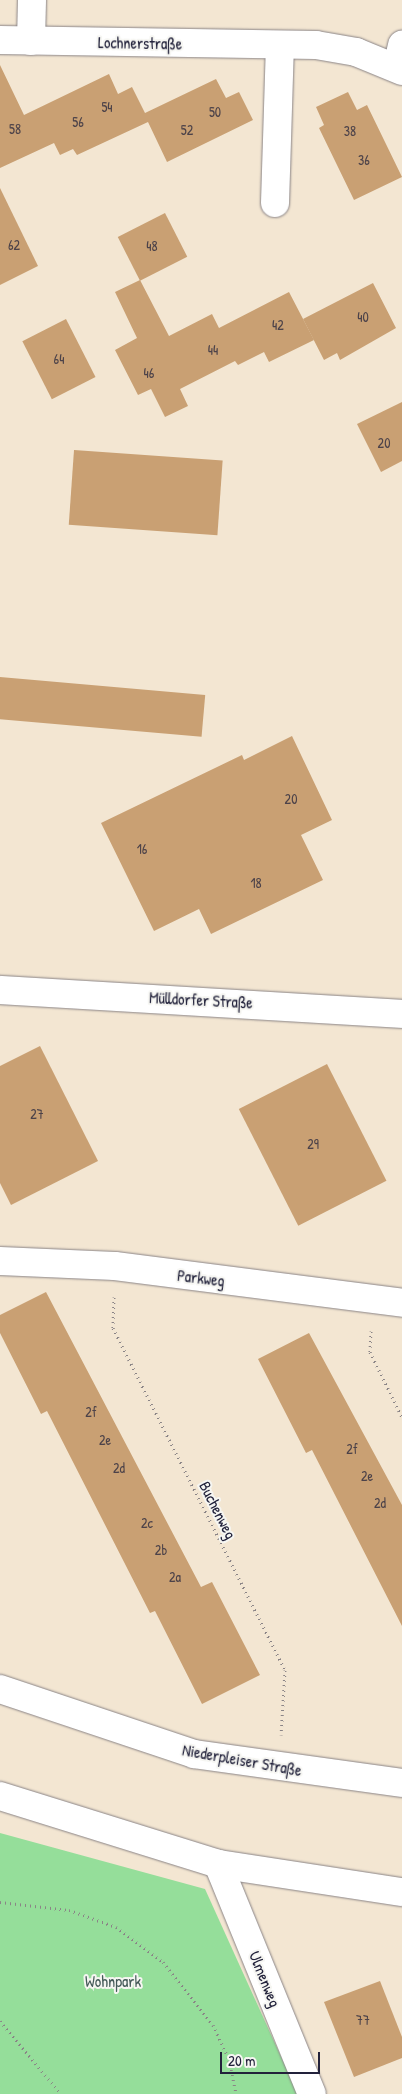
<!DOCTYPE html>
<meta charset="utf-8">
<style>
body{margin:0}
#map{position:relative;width:402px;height:2094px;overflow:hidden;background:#f3e6d2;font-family:"Patrick Hand",sans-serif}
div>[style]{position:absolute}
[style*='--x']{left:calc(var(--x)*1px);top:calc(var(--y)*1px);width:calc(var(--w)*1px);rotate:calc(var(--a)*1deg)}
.green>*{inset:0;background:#95de9a}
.building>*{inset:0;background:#c9a073;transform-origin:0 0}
.path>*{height:3px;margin-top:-1.5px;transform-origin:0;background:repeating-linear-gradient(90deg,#8a8486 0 1px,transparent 0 5px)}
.roads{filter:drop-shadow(0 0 1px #8a8486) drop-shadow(0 0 1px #8a8486)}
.minor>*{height:28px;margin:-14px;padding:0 14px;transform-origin:14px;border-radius:14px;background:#fff}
span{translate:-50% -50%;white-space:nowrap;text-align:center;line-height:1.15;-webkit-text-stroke:4px #f6f6f2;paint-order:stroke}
.number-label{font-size:14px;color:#4c4249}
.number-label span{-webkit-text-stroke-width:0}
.street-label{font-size:16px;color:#22223b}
.park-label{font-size:16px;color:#445a58}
.scale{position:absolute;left:220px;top:2052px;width:100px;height:22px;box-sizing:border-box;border:2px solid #22223b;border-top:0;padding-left:6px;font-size:15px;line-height:18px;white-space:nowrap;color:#22223b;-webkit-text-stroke:4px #f6f6f2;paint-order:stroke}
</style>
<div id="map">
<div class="green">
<i style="clip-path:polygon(0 1833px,205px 1889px,298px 2094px,0 2094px)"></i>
</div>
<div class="building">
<i style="clip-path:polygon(0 65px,24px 115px,109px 74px,118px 94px,132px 87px,145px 113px,216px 79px,226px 98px,239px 92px,253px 120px,167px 162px,148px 122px,77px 155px,73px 149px,60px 155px,54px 143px,0 168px)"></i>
<i style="clip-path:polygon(348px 92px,357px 110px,367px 105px,402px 177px,354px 200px,319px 128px,324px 125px,316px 107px)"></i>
<i style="clip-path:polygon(0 188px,38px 266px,0 285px)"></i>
<i style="left:165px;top:213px;width:49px;height:53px;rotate:63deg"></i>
<i style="clip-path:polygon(140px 280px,169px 336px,212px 314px,219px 328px,289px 292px,314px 340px,269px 362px,264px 352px,238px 365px,235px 361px,180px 389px,188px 406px,165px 417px,151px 389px,138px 395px,115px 350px,137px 338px,115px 292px)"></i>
<i style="clip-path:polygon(373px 283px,396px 328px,340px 360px,337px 353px,324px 360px,303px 319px)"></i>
<i style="left:66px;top:319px;width:65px;height:49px;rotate:63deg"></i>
<i style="clip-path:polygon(402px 402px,402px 461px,381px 472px,357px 424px)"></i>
<i style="left:74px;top:450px;width:149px;height:75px;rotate:4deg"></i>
<i style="left:0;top:677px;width:206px;height:42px;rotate:5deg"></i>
<i style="clip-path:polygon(292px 736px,332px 820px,301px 835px,323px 880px,211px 934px,199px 909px,154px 931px,101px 823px,242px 755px,244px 760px)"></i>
<i style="clip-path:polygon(40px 1046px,98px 1161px,11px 1205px,0 1183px,0 1066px)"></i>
<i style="left:327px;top:1064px;width:131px;height:99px;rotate:63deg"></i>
<i style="clip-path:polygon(46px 1292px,201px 1587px,212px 1582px,260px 1675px,202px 1704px,155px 1611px,150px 1613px,47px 1411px,41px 1414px,0 1333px,0 1315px)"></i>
<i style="clip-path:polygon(309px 1333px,402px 1505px,402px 1626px,312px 1450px,306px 1453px,258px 1359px)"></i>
<i style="clip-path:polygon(380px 1981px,402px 2037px,402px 2058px,354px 2077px,324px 2002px)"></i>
</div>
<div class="path">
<i style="--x:114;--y:1297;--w:31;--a:92"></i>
<i style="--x:113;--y:1328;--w:383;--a:63.3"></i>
<i style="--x:285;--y:1670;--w:65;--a:93.5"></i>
<i style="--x:371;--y:1331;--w:21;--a:93"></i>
<i style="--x:370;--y:1352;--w:72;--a:63.8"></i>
<i style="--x:0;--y:1902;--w:69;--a:6.6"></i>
<i style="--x:69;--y:1910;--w:50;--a:19.9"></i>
<i style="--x:116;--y:1927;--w:59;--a:36.7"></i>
<i style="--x:163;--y:1962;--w:80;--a:51.6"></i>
<i style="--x:213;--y:2025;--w:38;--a:65"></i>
<i style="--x:229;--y:2060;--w:35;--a:78"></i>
<i style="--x:0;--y:2021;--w:95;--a:50.1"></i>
</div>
<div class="roads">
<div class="minor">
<i style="--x:0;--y:40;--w:316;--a:0.9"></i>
<i style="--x:316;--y:45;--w:41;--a:9.9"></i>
<i style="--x:356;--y:52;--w:50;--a:22.4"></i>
<i style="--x:31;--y:41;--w:41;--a:-88.6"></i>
<i style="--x:397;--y:67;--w:23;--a:-77"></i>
<i style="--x:275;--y:203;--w:158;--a:-88.2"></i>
<i style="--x:0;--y:990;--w:403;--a:3.4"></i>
<i style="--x:0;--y:1261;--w:115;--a:2.5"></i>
<i style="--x:115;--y:1266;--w:289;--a:7.3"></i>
<i style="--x:0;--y:1689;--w:205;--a:18.5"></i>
<i style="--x:194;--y:1754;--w:210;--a:7.9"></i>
<i style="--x:0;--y:1796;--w:228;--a:17.3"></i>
<i style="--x:218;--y:1864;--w:186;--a:8.7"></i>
<i style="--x:218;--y:1864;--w:248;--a:67.8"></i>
</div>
</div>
<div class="number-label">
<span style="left:107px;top:107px">54</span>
<span style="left:215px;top:112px">50</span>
<span style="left:78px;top:122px">56</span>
<span style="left:15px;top:129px">58</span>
<span style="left:187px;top:130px">52</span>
<span style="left:350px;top:131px">38</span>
<span style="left:364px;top:160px">36</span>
<span style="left:14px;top:245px">62</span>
<span style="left:152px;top:246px">48</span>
<span style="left:363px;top:317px">40</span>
<span style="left:278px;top:325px">42</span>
<span style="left:213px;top:350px">44</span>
<span style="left:59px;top:359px">64</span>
<span style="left:149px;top:373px">46</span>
<span style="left:384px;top:443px">20</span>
<span style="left:291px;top:799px">20</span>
<span style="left:142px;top:849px">16</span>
<span style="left:256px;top:883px">18</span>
<span style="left:37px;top:1114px">27</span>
<span style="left:313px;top:1144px">29</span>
<span style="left:91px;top:1412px">2f</span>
<span style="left:105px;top:1440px">2e</span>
<span style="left:352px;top:1449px">2f</span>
<span style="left:119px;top:1468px">2d</span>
<span style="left:367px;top:1476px">2e</span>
<span style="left:380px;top:1503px">2d</span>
<span style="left:147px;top:1523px">2c</span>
<span style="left:161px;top:1550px">2b</span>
<span style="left:175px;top:1577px">2a</span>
<span style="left:363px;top:2020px">77</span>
</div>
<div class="street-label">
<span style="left:140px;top:43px;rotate:1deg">Lochnerstraße</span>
<span style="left:201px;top:1000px;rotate:3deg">Mülldorfer Straße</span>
<span style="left:201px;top:1278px;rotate:7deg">Parkweg</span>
<span style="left:218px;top:1510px;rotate:63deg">Buchenweg</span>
<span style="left:242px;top:1760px;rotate:10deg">Niederpleiser Straße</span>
<span style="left:265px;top:1979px;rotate:68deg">Ulmenweg</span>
</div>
<div class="park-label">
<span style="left:113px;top:1981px">Wohnpark</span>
</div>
<div class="scale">20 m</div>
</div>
